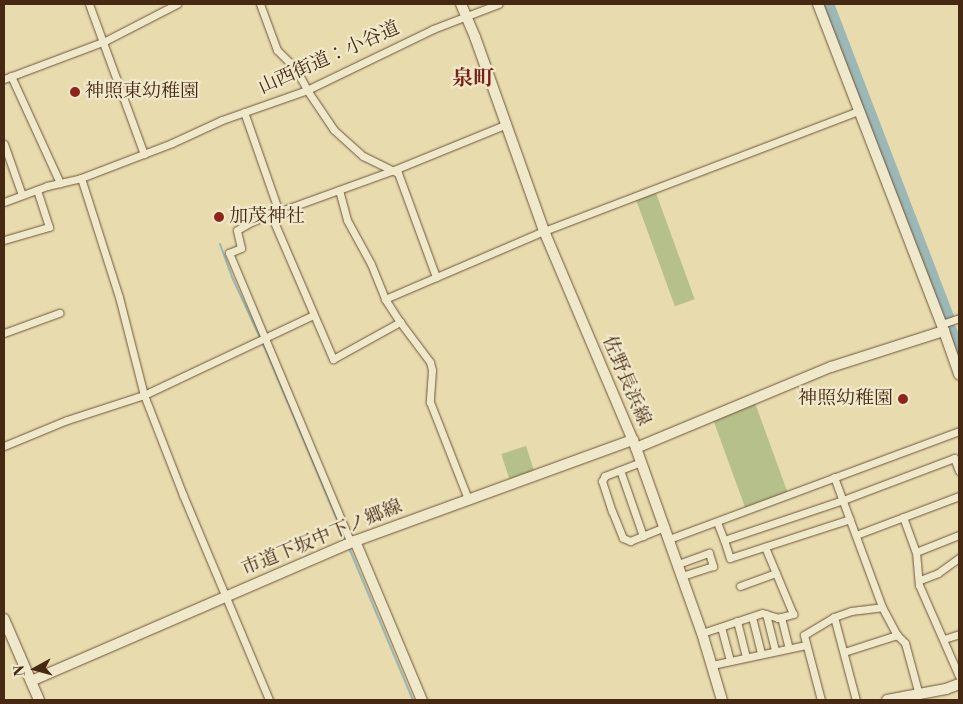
<!DOCTYPE html>
<meta charset="utf-8">
<style>
body{margin:0}
#map{position:relative;width:963px;height:704px;overflow:hidden;background:#e8dbae;font-family:"Libre Bodoni","Noto Serif JP",serif}
div>[style]{position:absolute}
[style*='--x']{left:calc(var(--x)*1px);top:calc(var(--y)*1px);width:calc(var(--w)*1px);rotate:calc(var(--a)*1deg)}
.green>*{inset:0;background:#b6c08a;transform-origin:0 0}
.stream>*{height:2px;margin:-1px;padding:0 1px;transform-origin:1px;border-radius:1px;background:#9cb8b6}
.river>*{height:12px;margin:-6px;padding:0 6px;transform-origin:6px;border-radius:6px;background:#9cb8b6}
.roads{filter:drop-shadow(0 0 1px #6e563a) drop-shadow(0 0 1px #6e563a)}
.street>*{height:7px;margin:-3.5px;padding:0 3.5px;transform-origin:3.5px;border-radius:3.5px;background:#f0e8ca}
.secondary>*{height:10px;margin:-5px;padding:0 5px;transform-origin:5px;border-radius:5px;background:#f0e8ca}
.dots>*{width:14px;height:14px;translate:-50% -50%;box-sizing:border-box;border:2px solid #f0e8ca;border-radius:50%}
span{translate:-50% -50%;white-space:nowrap;text-align:center;line-height:1.15;-webkit-text-stroke:4.5px #f0e8ca;paint-order:stroke}
.street-label{font-size:19px;color:#462913}
.poi-label{font-size:19px;color:#462913}
.left{translate:0 -50%;text-align:left}
.right{translate:-100% -50%;text-align:right}
.quarter-label{font-size:21px;color:#7a1f14;font-weight:700}
.frame{position:absolute;inset:0;border:5px solid #462913;pointer-events:none}
.north{position:absolute;left:10px;top:644px;width:50px;height:50px;-webkit-text-stroke:4px #f0e8ca;paint-order:stroke;rotate:263deg;font-size:14px;font-weight:700;line-height:20px;text-align:center;color:#462913}
.north::after{content:'';display:block;margin:auto;width:18px;height:22px;background:#462913;clip-path:polygon(50% 0,100% 100%,50% 72%,0 100%)}
</style>
<div id="map">
<div class="green">
<i style="left:656px;top:193px;width:113px;height:21px;rotate:70deg"></i>
<i style="left:755px;top:403px;width:95px;height:45px;rotate:70deg"></i>
<i style="left:526px;top:446px;width:26px;height:26px;rotate:72deg"></i>
</div>
<div class="stream">
<i style="--x:220;--y:244;--w:35;--a:70"></i>
<i style="--x:232;--y:277;--w:86;--a:65.2"></i>
<i style="--x:268;--y:355;--w:202;--a:67.2"></i>
<i style="--x:349;--y:548;--w:165;--a:67.2"></i>
</div>
<div class="river">
<i style="--x:828;--y:4;--w:334;--a:69"></i>
<i style="--x:951;--y:330;--w:27;--a:73"></i>
</div>
<div class="roads">
<div class="street">
<i style="--x:89;--y:4;--w:160;--a:69.9"></i>
<i style="--x:260;--y:4;--w:49;--a:69.7"></i>
<i style="--x:277;--y:50;--w:27;--a:45"></i>
<i style="--x:296;--y:69;--w:24;--a:62"></i>
<i style="--x:307;--y:90;--w:48;--a:56"></i>
<i style="--x:334;--y:130;--w:39;--a:42"></i>
<i style="--x:363;--y:156;--w:39;--a:26"></i>
<i style="--x:398;--y:173;--w:111;--a:69.9"></i>
<i style="--x:11;--y:76;--w:118;--a:65.4"></i>
<i style="--x:4;--y:79;--w:108;--a:-20.6"></i>
<i style="--x:105;--y:41;--w:81;--a:-27.2"></i>
<i style="--x:244;--y:112;--w:106;--a:70.7"></i>
<i style="--x:4;--y:144;--w:54;--a:70.6"></i>
<i style="--x:81;--y:178;--w:125;--a:72.3"></i>
<i style="--x:119;--y:297;--w:101;--a:75.7"></i>
<i style="--x:144;--y:395;--w:107;--a:68.7"></i>
<i style="--x:183;--y:495;--w:222;--a:67.2"></i>
<i style="--x:339;--y:190;--w:31;--a:75"></i>
<i style="--x:347;--y:220;--w:50;--a:61.4"></i>
<i style="--x:371;--y:264;--w:38;--a:68"></i>
<i style="--x:385;--y:299;--w:27;--a:57"></i>
<i style="--x:400;--y:322;--w:50;--a:53.1"></i>
<i style="--x:430;--y:362;--w:8;--a:76"></i>
<i style="--x:432;--y:370;--w:32;--a:94"></i>
<i style="--x:430;--y:402;--w:104;--a:68.6"></i>
<i style="--x:4;--y:202;--w:46;--a:-20.4"></i>
<i style="--x:47;--y:186;--w:35;--a:-13"></i>
<i style="--x:81;--y:178;--w:97;--a:-21"></i>
<i style="--x:172;--y:143;--w:55;--a:-24.7"></i>
<i style="--x:222;--y:120;--w:90;--a:-19.4"></i>
<i style="--x:307;--y:90;--w:140;--a:-25.8"></i>
<i style="--x:433;--y:29;--w:70;--a:-21"></i>
<i style="--x:271;--y:215;--w:157;--a:66.7"></i>
<i style="--x:333;--y:359;--w:77;--a:-28.9"></i>
<i style="--x:4;--y:240;--w:47;--a:-16.1"></i>
<i style="--x:49;--y:227;--w:39;--a:-108"></i>
<i style="--x:385;--y:299;--w:173;--a:-23.2"></i>
<i style="--x:544;--y:231;--w:337;--a:-20.9"></i>
<i style="--x:942;--y:324;--w:18;--a:-19"></i>
<i style="--x:4;--y:333;--w:59;--a:-20"></i>
<i style="--x:4;--y:446;--w:68;--a:-22.4"></i>
<i style="--x:67;--y:420;--w:81;--a:-18"></i>
<i style="--x:144;--y:395;--w:187;--a:-25.3"></i>
<i style="--x:641;--y:462;--w:39;--a:159"></i>
<i style="--x:605;--y:476;--w:6;--a:121"></i>
<i style="--x:602;--y:481;--w:32;--a:72"></i>
<i style="--x:612;--y:511;--w:29;--a:68"></i>
<i style="--x:623;--y:538;--w:8;--a:23"></i>
<i style="--x:630;--y:541;--w:38;--a:-22"></i>
<i style="--x:620;--y:470;--w:70;--a:70.8"></i>
<i style="--x:834;--y:477;--w:139;--a:69.7"></i>
<i style="--x:882;--y:607;--w:32;--a:62"></i>
<i style="--x:897;--y:635;--w:11;--a:45"></i>
<i style="--x:905;--y:643;--w:54;--a:74.9"></i>
<i style="--x:903;--y:517;--w:37;--a:70"></i>
<i style="--x:916;--y:552;--w:33;--a:85"></i>
<i style="--x:919;--y:585;--w:99;--a:66.3"></i>
<i style="--x:717;--y:522;--w:19;--a:69"></i>
<i style="--x:724;--y:540;--w:126;--a:-18.6"></i>
<i style="--x:843;--y:500;--w:119;--a:-20.7"></i>
<i style="--x:954;--y:458;--w:14;--a:69"></i>
<i style="--x:856;--y:535;--w:110;--a:-20.7"></i>
<i style="--x:669;--y:539;--w:309;--a:-20.4"></i>
<i style="--x:724;--y:540;--w:19;--a:72"></i>
<i style="--x:730;--y:558;--w:126;--a:-18"></i>
<i style="--x:351;--y:543;--w:315;--a:-112.8"></i>
<i style="--x:229;--y:253;--w:13;--a:-23"></i>
<i style="--x:241;--y:248;--w:18;--a:-103"></i>
<i style="--x:237;--y:230;--w:18;--a:-29"></i>
<i style="--x:253;--y:221;--w:150;--a:-19.9"></i>
<i style="--x:394;--y:170;--w:122;--a:-22.2"></i>
<i style="--x:916;--y:552;--w:46;--a:-21.6"></i>
<i style="--x:678;--y:564;--w:33;--a:-20"></i>
<i style="--x:709;--y:553;--w:14;--a:73"></i>
<i style="--x:713;--y:566;--w:33;--a:162"></i>
<i style="--x:920;--y:580;--w:19;--a:-21"></i>
<i style="--x:938;--y:573;--w:26;--a:-36"></i>
<i style="--x:740;--y:586;--w:38;--a:-20"></i>
<i style="--x:766;--y:614;--w:38;--a:76"></i>
<i style="--x:752;--y:617;--w:38;--a:76"></i>
<i style="--x:781;--y:617;--w:32;--a:76"></i>
<i style="--x:834;--y:617;--w:86;--a:75.2"></i>
<i style="--x:737;--y:621;--w:37;--a:76"></i>
<i style="--x:721;--y:627;--w:35;--a:75"></i>
<i style="--x:702;--y:633;--w:63;--a:-18.4"></i>
<i style="--x:762;--y:613;--w:17;--a:17"></i>
<i style="--x:778;--y:618;--w:16;--a:-15"></i>
<i style="--x:793;--y:614;--w:73;--a:-112.7"></i>
<i style="--x:944;--y:639;--w:16;--a:-18"></i>
<i style="--x:844;--y:652;--w:56;--a:-17.8"></i>
<i style="--x:712;--y:665;--w:96;--a:-12"></i>
<i style="--x:821;--y:700;--w:67;--a:-104.7"></i>
<i style="--x:804;--y:635;--w:35;--a:-31"></i>
<i style="--x:834;--y:617;--w:18;--a:-19"></i>
<i style="--x:851;--y:611;--w:31;--a:-7"></i>
</div>
<div class="secondary">
<i style="--x:461;--y:4;--w:36;--a:67"></i>
<i style="--x:475;--y:37;--w:206;--a:70.4"></i>
<i style="--x:544;--y:231;--w:236;--a:67"></i>
<i style="--x:636;--y:448;--w:211;--a:-22.6"></i>
<i style="--x:831;--y:367;--w:119;--a:-17.7"></i>
<i style="--x:944;--y:331;--w:46;--a:70.8"></i>
<i style="--x:818;--y:4;--w:350;--a:68.9"></i>
<i style="--x:636;--y:448;--w:196;--a:70.4"></i>
<i style="--x:702;--y:633;--w:70;--a:73.4"></i>
<i style="--x:355;--y:541;--w:173;--a:67.2"></i>
<i style="--x:4;--y:619;--w:88;--a:66.6"></i>
<i style="--x:31;--y:681;--w:353;--a:-23.4"></i>
<i style="--x:355;--y:541;--w:296;--a:-20"></i>
<i style="--x:887;--y:700;--w:60;--a:-10.6"></i>
<i style="--x:946;--y:689;--w:14;--a:-21"></i>
</div>
</div>
<div class="dots">
<i style="left:75px;top:92px;background:#8f2418"></i>
<i style="left:219px;top:217px;background:#8f2418"></i>
<i style="left:903px;top:399px;background:#8f2418"></i>
</div>
<div class="street-label">
<span style="left:329px;top:58px;rotate:-24deg">山西街道：小谷道</span>
<span style="left:626px;top:381px;rotate:67deg">佐野長浜線</span>
<span style="left:322px;top:538px;rotate:-22deg">市道下坂中下ノ郷線</span>
</div>
<div class="poi-label">
<span class="left" style="left:85px;top:92px">神照東幼稚園</span>
<span class="left" style="left:229px;top:217px">加茂神社</span>
<span class="right" style="left:893px;top:399px">神照幼稚園</span>
</div>
<div class="quarter-label">
<span style="left:473px;top:79px">泉町</span>
</div>
<div class="frame"></div>
<div class="north">N</div>
</div>
